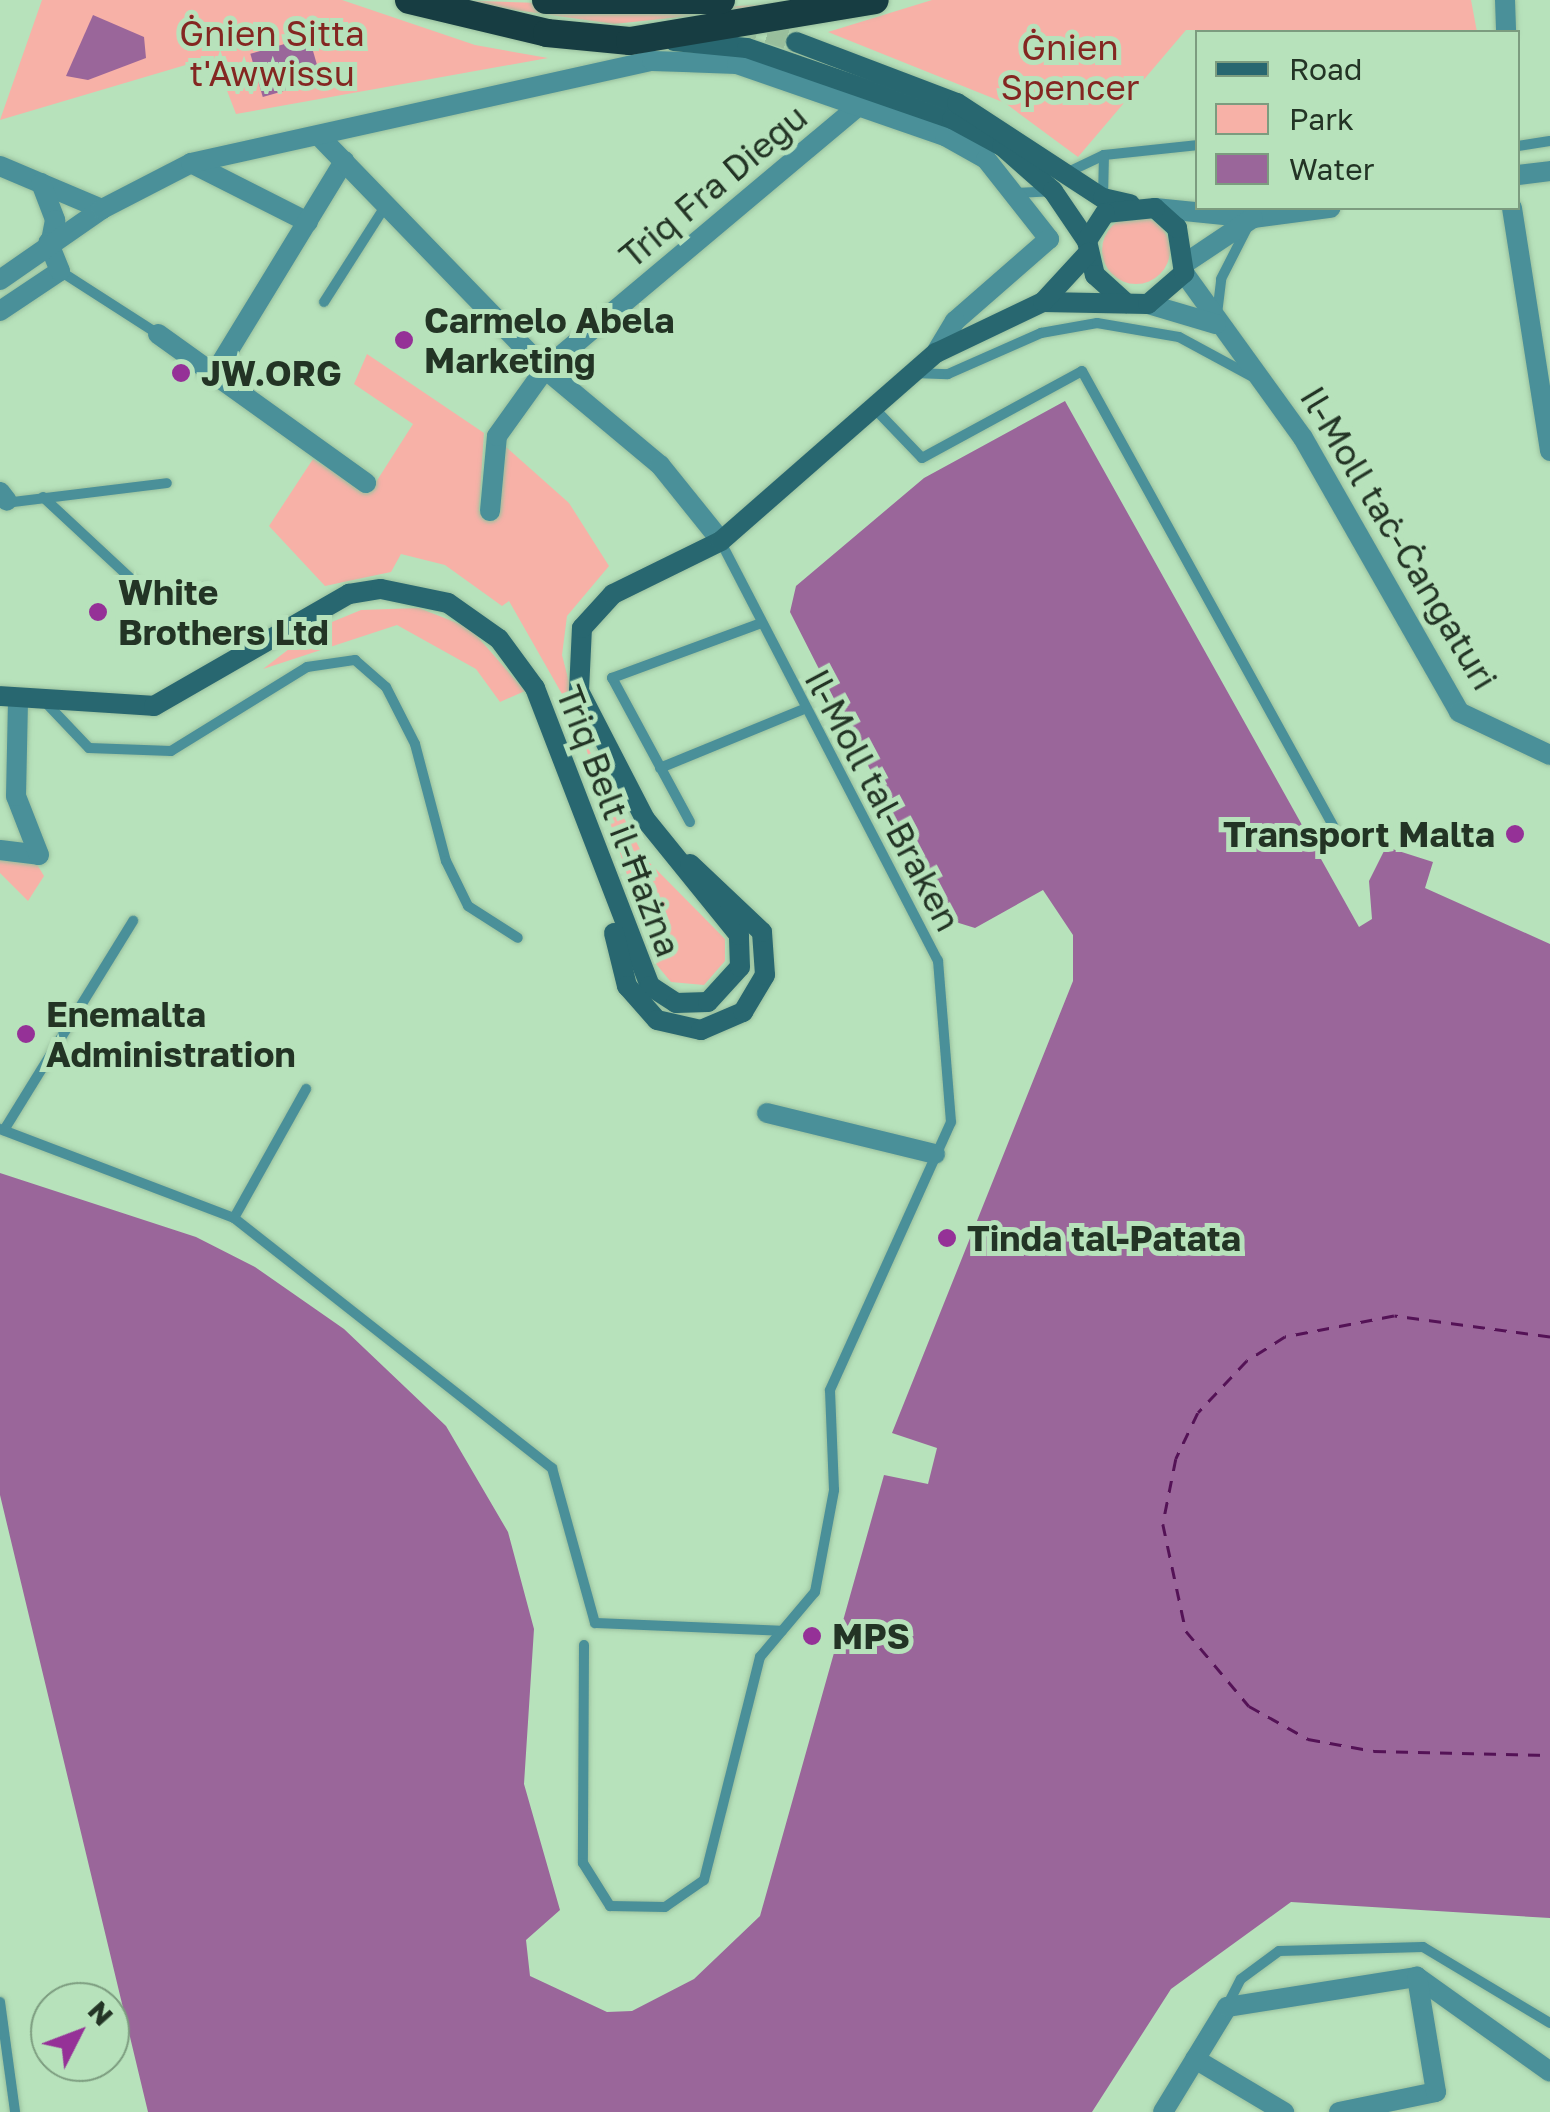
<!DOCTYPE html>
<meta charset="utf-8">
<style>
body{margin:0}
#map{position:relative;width:1550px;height:2112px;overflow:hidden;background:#b7e2bb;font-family:"Golos Text",sans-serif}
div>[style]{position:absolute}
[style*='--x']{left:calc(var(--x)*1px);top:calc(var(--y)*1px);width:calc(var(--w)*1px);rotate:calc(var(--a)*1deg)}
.green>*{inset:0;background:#f7b1a7}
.round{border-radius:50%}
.water>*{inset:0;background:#9a669a;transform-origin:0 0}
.ferry>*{height:2.5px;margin-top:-1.25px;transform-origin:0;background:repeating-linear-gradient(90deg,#541256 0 12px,transparent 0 22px)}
.secondary-tunnel>*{height:20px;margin-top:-10px;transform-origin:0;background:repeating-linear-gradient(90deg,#99bf9d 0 20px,transparent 0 30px)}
.roads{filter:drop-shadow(0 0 2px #99bf9d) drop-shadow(0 0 2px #99bf9d)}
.service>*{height:10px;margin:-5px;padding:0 5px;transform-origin:5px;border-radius:5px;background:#4a9099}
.minor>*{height:20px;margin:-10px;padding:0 10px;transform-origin:10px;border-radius:10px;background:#4a9099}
.tertiary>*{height:20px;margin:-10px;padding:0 10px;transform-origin:10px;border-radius:10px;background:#4a9099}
.secondary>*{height:20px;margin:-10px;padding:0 10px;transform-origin:10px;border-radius:10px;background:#286770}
.trunk>*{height:28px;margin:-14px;padding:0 14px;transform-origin:14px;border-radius:14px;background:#173d42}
.dots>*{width:28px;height:28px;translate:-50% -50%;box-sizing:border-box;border:5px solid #b7e2bb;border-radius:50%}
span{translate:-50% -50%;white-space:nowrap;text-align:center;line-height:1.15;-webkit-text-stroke:10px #b7e2bb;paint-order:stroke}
.park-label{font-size:35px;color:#842621}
.street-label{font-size:35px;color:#233425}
.poi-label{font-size:35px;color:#233425;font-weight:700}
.left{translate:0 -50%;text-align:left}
.right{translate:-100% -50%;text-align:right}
.legend{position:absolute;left:1195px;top:30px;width:325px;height:180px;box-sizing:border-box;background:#b7e2bb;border:2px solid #7c9c7f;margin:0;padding:12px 18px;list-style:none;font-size:30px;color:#233425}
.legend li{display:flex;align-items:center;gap:20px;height:50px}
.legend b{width:50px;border:2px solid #7c9c7f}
.north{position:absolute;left:30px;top:1982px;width:100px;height:100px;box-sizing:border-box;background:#b7e2bb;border:2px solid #7c9c7f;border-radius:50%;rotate:48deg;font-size:28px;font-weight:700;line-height:40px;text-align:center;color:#233425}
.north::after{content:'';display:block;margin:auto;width:35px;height:45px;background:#953197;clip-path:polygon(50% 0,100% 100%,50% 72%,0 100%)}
</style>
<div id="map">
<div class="green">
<i style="clip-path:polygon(42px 0,342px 0,475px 45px,548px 58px,236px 114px,216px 62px,189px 64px,0 120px)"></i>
<i style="clip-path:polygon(445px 0,706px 8px,843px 0,614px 24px)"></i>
<i style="clip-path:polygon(932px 0,1471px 0,1477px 32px,1186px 30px,1078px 157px,1005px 103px,828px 32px)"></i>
<i class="round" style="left:1102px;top:216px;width:68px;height:68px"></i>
<i style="clip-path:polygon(367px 354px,484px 433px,479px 511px,497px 514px,505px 446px,569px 503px,609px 566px,567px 616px,562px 655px,571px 690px,562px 694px,509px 601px,502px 606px,445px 565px,401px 554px,391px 572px,325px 586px,269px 526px,313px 459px,369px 493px,413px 424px,354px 384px)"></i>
<i style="clip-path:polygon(419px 608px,470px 628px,525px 691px,500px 702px,476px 669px,397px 625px,263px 669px,315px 629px,361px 610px)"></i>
<i style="clip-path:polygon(582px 736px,644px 857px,725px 939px,725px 961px,704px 985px,671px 982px,656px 964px)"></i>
<i style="clip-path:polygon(0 855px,35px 861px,44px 876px,28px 901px,0 873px)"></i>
</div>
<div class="water">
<i style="clip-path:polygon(93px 15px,144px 37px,146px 58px,88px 80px,66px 76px)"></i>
<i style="left:309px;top:37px;width:45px;height:61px;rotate:74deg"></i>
<i style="clip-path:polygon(1065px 401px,1359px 927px,1372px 919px,1369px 881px,1386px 847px,1433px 862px,1425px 888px,1550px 944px,1550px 1918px,1291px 1902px,1171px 1989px,1092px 2112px,148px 2112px,0 1495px,0 1173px,196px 1237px,255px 1267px,344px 1329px,446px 1426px,508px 1532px,534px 1629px,524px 1784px,560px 1910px,526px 1940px,530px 1976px,607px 2012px,632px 2011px,694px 1979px,760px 1916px,884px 1475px,928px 1484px,937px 1448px,892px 1433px,1073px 981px,1073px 935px,1043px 890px,975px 928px,946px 919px,790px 612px,796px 586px,924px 478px)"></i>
</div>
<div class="ferry">
<i style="--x:1550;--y:1337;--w:157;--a:-172.3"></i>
<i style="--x:1394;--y:1316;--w:111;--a:169.1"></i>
<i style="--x:1285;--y:1337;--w:45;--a:147.7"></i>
<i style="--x:1247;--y:1361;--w:71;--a:133.3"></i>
<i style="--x:1198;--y:1413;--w:51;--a:115.6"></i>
<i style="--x:1176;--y:1459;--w:66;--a:101.3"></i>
<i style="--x:1163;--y:1524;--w:109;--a:77.9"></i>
<i style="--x:1186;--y:1631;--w:98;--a:50"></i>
<i style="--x:1249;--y:1706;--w:68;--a:29.2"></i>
<i style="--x:1308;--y:1739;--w:67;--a:10.3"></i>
<i style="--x:1374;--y:1751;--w:176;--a:1.3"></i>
</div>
<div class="secondary-tunnel">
<i style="--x:739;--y:24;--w:60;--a:17.5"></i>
</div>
<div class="roads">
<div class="service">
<i style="--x:1518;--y:146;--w:32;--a:-9"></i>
<i style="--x:1064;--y:174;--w:44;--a:-25.4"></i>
<i style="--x:1104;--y:155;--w:95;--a:-6.1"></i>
<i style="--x:1016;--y:193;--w:35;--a:-3"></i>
<i style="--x:1103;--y:198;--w:43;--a:-88.7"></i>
<i style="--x:60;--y:271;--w:117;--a:32.7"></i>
<i style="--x:324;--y:302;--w:115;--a:-57.4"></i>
<i style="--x:1217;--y:314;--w:35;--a:-83"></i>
<i style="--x:1221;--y:279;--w:57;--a:-63"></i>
<i style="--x:914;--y:373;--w:34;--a:2"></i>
<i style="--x:948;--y:374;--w:102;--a:-23.8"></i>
<i style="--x:1041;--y:333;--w:57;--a:-10.1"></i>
<i style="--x:1097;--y:323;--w:83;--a:9.7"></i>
<i style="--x:1179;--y:337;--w:82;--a:28.4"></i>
<i style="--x:874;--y:408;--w:69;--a:46.2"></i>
<i style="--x:922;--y:458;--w:182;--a:-28.5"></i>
<i style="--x:1082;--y:371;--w:525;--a:61.09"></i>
<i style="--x:43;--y:497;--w:153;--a:42.9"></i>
<i style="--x:155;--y:601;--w:53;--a:-14.3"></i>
<i style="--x:5;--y:503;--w:163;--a:-7"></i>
<i style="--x:48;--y:705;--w:59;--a:46.4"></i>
<i style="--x:89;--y:748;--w:82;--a:2.1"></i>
<i style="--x:171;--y:751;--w:160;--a:-31.7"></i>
<i style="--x:307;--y:667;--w:49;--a:-8.3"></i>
<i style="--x:355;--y:660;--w:41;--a:41.1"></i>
<i style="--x:386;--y:687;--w:64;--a:63"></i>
<i style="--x:415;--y:744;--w:121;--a:75.2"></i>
<i style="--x:446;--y:861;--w:50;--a:63.9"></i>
<i style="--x:468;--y:906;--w:59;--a:32.6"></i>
<i style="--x:660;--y:768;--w:156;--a:-22.3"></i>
<i style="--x:690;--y:822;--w:164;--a:-118.4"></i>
<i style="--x:612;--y:678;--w:157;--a:-20.2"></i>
<i style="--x:0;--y:1129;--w:250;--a:20.8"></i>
<i style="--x:234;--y:1218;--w:405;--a:38.2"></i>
<i style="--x:552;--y:1468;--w:161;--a:74.5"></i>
<i style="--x:595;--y:1623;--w:187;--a:2.4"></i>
<i style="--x:4;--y:1130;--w:246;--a:-58.3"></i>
<i style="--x:234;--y:1218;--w:148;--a:-60.8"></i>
<i style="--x:584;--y:1645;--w:218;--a:90.3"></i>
<i style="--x:583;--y:1863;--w:51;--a:57.9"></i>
<i style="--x:610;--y:1906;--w:55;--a:1"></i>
<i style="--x:665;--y:1907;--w:47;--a:-34.7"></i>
<i style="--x:704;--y:1880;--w:230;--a:-75.9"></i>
<i style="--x:760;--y:1657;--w:85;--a:-49.8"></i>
<i style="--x:815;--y:1592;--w:104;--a:-79.4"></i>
<i style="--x:834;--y:1490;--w:100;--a:-92.3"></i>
<i style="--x:830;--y:1390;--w:294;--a:-65.7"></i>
<i style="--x:951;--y:1122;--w:162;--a:-94.6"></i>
<i style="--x:938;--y:961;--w:472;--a:-117.4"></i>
<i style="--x:0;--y:2002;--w:111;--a:82.2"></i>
<i style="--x:1227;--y:2006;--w:30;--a:-63"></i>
<i style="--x:1241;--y:1979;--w:47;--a:-36.4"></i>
<i style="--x:1279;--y:1951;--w:144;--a:-1.6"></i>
<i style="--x:1423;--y:1947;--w:148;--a:30.9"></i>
</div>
<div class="minor">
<i style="--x:1505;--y:0;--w:32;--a:88"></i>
<i style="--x:191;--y:163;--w:131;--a:26.8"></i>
<i style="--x:0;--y:166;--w:111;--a:22.9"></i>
<i style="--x:41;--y:183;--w:40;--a:69"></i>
<i style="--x:55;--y:220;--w:20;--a:101"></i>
<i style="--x:1512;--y:208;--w:246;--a:81.1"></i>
<i style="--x:0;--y:311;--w:72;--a:-33.7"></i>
<i style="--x:60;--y:271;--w:31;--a:-112"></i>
<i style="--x:158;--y:334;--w:256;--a:35.6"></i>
<i style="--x:213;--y:376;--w:252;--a:-58.6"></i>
<i style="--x:0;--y:492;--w:11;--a:52"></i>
<i style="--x:490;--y:511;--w:75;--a:-84.7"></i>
<i style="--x:497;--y:436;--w:82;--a:-54.4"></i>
<i style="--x:545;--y:369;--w:411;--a:-40"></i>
<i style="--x:0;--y:850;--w:39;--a:7"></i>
<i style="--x:39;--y:855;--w:63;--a:-111.3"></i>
<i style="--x:16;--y:796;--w:97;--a:-88.8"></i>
<i style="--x:767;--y:1113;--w:173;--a:13.7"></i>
<i style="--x:1195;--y:2059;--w:104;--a:30.8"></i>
<i style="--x:1163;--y:2112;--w:123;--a:-58.6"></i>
<i style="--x:1227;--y:2007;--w:192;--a:-9"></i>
<i style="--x:1417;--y:1977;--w:163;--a:35.5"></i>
<i style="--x:1339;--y:2112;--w:99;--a:-11.7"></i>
<i style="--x:1436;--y:2092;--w:117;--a:-99.4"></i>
</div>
<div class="tertiary">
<i style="--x:319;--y:136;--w:325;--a:45.9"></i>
<i style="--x:545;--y:369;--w:150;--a:39.9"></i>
<i style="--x:660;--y:465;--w:97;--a:51.2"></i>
<i style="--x:1518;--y:175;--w:32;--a:-7"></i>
<i style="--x:1155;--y:208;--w:99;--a:5.8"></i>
<i style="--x:1253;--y:218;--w:78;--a:-7.4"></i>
<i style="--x:1187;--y:262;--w:79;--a:-33.7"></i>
<i style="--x:1184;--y:273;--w:203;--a:54.2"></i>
<i style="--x:1303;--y:438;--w:315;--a:60.3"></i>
<i style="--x:1459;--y:712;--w:101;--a:25.3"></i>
<i style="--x:0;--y:280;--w:124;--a:-34.8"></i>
<i style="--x:102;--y:209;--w:100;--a:-27.3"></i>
<i style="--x:191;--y:163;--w:472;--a:-12.5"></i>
<i style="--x:652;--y:61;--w:85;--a:2"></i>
<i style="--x:737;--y:64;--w:220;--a:19.1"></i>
<i style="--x:945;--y:136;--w:47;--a:29.3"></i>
<i style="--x:986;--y:159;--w:102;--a:51.8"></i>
<i style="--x:1049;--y:239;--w:125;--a:138.9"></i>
<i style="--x:955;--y:321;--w:37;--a:121"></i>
<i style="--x:1148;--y:304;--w:71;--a:16.4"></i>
</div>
<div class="secondary">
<i style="--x:674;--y:41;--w:73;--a:5.5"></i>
<i style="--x:747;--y:48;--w:217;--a:19.1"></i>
<i style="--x:952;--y:119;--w:57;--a:28.4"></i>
<i style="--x:1002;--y:146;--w:68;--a:41.4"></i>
<i style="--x:1053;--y:191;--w:60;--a:55.8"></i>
<i style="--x:1087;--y:241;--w:35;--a:77"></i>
<i style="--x:1095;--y:275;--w:42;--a:42.1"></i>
<i style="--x:796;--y:42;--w:172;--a:20.8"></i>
<i style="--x:957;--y:103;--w:174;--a:33.1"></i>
<i style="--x:1103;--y:198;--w:28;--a:13"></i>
<i style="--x:1043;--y:302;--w:105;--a:1.1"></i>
<i style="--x:1148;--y:304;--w:48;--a:-40.7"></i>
<i style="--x:1184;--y:273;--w:46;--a:-98.8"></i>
<i style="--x:1177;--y:228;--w:30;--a:-138"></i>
<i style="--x:1155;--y:208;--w:50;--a:174.3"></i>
<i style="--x:1105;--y:213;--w:33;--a:123"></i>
<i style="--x:0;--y:696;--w:154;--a:3.7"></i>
<i style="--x:154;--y:706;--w:225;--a:-29.9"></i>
<i style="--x:349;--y:594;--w:32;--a:-9"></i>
<i style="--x:381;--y:589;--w:68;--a:11.8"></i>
<i style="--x:448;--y:603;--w:62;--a:35.2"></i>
<i style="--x:499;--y:639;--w:61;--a:53.7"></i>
<i style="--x:535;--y:688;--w:319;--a:68.9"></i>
<i style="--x:650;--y:986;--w:31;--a:33"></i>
<i style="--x:676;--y:1003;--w:32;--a:-2"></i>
<i style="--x:708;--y:1002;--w:47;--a:-47.6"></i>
<i style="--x:740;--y:967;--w:32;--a:-92"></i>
<i style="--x:739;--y:935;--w:149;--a:-129"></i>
<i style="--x:645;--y:819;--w:144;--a:-117.3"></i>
<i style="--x:579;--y:691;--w:63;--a:-87.3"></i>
<i style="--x:582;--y:628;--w:46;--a:-47.6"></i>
<i style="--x:613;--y:594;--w:120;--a:-26.1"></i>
<i style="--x:721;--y:541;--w:286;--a:-41.2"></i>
<i style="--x:936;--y:353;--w:119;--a:-25.5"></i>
<i style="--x:1043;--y:302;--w:67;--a:-47.4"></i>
<i style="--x:614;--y:933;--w:55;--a:76.2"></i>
<i style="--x:627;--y:986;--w:45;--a:48.6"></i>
<i style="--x:657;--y:1020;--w:45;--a:12.8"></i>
<i style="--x:701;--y:1030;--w:46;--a:-23.2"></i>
<i style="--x:743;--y:1012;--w:43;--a:-59.3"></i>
<i style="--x:765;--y:975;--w:43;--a:-94"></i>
<i style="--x:762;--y:932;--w:99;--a:-136.6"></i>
</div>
<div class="trunk">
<i style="--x:409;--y:0;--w:142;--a:13.4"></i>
<i style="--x:547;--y:33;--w:83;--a:5.5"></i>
<i style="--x:630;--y:41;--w:248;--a:-9.5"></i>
<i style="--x:546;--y:0;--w:175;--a:0"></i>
</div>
</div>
<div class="dots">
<i style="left:404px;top:340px;background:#953197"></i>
<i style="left:181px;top:373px;background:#953197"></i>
<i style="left:98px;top:612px;background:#953197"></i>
<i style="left:1515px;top:834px;background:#953197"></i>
<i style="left:26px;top:1034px;background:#953197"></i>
<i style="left:947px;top:1238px;background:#953197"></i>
<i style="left:812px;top:1636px;background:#953197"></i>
</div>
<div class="park-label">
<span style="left:272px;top:53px">Ġnien Sitta<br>t'Awwissu</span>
<span style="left:1070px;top:67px">Ġnien<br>Spencer</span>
</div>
<div class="street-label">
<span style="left:713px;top:186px;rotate:-40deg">Triq Fra Diegu</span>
<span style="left:1399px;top:538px;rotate:59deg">Il-Moll taċ-Ċangaturi</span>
<span style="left:883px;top:800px;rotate:62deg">Il-Moll tal-Braken</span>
<span style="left:619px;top:821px;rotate:69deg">Triq Belt il-Ħażna</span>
</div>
<div class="poi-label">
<span class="left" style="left:424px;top:340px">Carmelo Abela<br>Marketing</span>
<span class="left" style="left:201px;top:373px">JW.ORG</span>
<span class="left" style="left:118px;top:612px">White<br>Brothers Ltd</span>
<span class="right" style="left:1495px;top:834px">Transport Malta</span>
<span class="left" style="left:46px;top:1034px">Enemalta<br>Administration</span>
<span class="left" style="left:967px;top:1238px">Tinda tal-Patata</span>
<span class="left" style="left:832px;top:1636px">MPS</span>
</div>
<ul class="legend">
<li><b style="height:12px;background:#286770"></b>Road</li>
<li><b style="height:28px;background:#f7b1a7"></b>Park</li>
<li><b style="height:28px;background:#9a669a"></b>Water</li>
</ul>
<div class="north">N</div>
</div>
